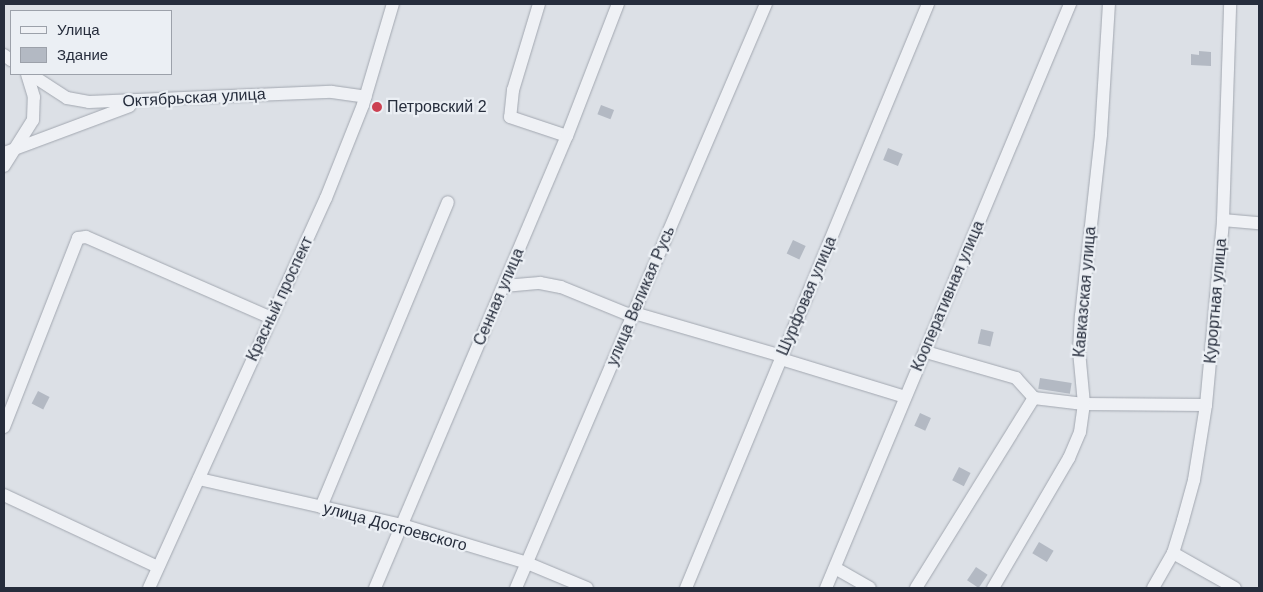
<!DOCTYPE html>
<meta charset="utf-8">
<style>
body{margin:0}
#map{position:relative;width:1263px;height:592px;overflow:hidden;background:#dce0e6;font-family:Helvetica,sans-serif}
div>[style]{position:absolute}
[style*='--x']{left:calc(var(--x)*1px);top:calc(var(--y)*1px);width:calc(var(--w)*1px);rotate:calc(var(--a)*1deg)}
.building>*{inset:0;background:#b3b9c3;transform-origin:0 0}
.roads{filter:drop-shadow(0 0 1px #a2a7b0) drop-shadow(0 0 1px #a2a7b0)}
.minor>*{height:12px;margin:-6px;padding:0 6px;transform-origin:6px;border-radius:6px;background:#eff1f5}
.dots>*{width:14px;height:14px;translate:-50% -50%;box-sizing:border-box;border:2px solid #ebeff4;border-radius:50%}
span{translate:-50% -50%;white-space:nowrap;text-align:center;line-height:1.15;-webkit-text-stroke:4.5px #ebeff4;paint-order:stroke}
.street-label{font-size:16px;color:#262d3c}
.poi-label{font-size:16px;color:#262d3c}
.left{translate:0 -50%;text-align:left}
.frame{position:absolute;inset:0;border:5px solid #262d3c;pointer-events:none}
.legend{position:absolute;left:10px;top:10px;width:162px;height:65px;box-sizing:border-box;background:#ebeff4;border:1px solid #9ca1aa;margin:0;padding:6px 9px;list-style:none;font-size:15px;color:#262d3c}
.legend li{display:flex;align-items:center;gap:10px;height:25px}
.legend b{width:25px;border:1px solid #9ca1aa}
</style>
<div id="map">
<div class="building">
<i style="clip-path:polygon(1199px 51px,1211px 52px,1211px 66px,1191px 65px,1191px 54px,1199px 55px)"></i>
<i style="left:601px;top:105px;width:14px;height:10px;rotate:21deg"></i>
<i style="left:888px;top:148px;width:16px;height:13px;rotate:22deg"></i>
<i style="left:793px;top:240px;width:14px;height:15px;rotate:25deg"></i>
<i style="left:981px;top:329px;width:13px;height:15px;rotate:13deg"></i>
<i style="left:1040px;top:378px;width:32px;height:11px;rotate:9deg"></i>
<i style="left:38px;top:391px;width:13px;height:14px;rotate:27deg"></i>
<i style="left:920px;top:413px;width:12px;height:14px;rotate:24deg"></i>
<i style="left:959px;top:467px;width:13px;height:15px;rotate:27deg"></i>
<i style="left:1039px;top:542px;width:17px;height:13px;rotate:31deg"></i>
<i style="left:976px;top:567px;width:14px;height:16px;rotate:34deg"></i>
</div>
<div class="roads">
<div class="minor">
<i style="--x:539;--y:4;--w:90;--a:106.8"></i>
<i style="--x:513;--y:90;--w:27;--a:96"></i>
<i style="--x:510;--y:117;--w:60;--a:18.4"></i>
<i style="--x:4;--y:55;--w:9;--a:36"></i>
<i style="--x:30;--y:74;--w:44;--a:33"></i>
<i style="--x:67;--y:98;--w:22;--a:10"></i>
<i style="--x:89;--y:102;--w:243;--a:-2.4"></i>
<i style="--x:332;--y:92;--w:34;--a:8"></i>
<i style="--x:4;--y:153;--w:134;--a:-20.5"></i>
<i style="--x:4;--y:166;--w:54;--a:-57.8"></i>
<i style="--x:33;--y:120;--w:23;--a:-88"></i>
<i style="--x:34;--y:97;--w:24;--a:-107"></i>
<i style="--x:1223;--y:220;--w:36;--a:5"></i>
<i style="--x:504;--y:286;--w:36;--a:-5"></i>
<i style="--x:540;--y:283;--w:21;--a:11"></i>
<i style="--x:561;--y:287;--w:77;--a:22.2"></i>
<i style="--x:634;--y:313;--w:154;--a:16.2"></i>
<i style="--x:926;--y:352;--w:94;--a:16.1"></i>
<i style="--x:1016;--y:378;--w:27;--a:48"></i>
<i style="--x:1034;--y:398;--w:50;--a:6.8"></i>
<i style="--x:1084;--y:404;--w:122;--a:0.5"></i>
<i style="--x:781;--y:359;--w:130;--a:17"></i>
<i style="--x:4;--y:427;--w:203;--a:-68.6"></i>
<i style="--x:78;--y:238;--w:8;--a:-7"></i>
<i style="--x:86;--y:237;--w:202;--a:23.6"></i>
<i style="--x:199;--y:479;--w:208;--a:12.8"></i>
<i style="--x:402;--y:525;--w:131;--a:16.9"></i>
<i style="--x:527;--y:563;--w:65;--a:22.6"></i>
<i style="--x:4;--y:495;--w:170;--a:25.1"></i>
<i style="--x:321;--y:507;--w:330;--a:-67.4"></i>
<i style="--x:1173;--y:553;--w:71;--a:29.4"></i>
<i style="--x:835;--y:568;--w:40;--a:29.7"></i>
<i style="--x:149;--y:588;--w:428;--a:-65.6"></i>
<i style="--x:326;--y:198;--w:100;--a:-68.3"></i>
<i style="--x:363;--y:105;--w:105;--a:-73.5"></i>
<i style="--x:375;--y:588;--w:491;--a:-67"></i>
<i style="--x:567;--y:136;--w:142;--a:-68.9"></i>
<i style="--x:516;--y:588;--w:635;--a:-66.83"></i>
<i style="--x:686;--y:588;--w:632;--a:-67.49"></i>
<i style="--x:826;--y:588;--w:633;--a:-67.32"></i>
<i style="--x:916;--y:588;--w:224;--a:-58.2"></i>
<i style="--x:993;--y:588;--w:151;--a:-59.7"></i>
<i style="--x:1069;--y:458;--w:28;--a:-67"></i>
<i style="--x:1080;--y:432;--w:28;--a:-82"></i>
<i style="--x:1084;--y:404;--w:53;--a:-95.4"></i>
<i style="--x:1079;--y:351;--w:35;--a:-87"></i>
<i style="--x:1081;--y:316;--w:183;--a:-83.7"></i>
<i style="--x:1101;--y:134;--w:130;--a:-86.5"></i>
<i style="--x:1153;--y:588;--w:40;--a:-60.3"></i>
<i style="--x:1173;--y:553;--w:34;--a:-73"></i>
<i style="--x:1183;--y:520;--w:41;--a:-74.6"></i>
<i style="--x:1194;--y:480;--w:76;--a:-80.9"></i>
<i style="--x:1206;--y:405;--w:186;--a:-84.7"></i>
<i style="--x:1223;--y:220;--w:216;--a:-88.1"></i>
</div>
</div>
<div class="dots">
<i style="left:377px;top:107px;background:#cc4152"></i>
</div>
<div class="street-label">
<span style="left:194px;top:98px;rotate:-3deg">Октябрьская улица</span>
<span style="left:1085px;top:292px;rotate:-85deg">Кавказская улица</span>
<span style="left:641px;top:296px;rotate:-67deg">улица Великая Русь</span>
<span style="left:807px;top:296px;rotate:-67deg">Шурфовая улица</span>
<span style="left:948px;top:296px;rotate:-67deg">Кооперативная улица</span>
<span style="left:499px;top:297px;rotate:-67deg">Сенная улица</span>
<span style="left:280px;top:299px;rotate:-65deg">Красный проспект</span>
<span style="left:1216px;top:301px;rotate:-85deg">Курортная улица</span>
<span style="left:395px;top:527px;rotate:15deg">улица Достоевского</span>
</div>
<div class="poi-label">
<span class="left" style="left:387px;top:107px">Петровский 2</span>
</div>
<div class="frame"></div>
<ul class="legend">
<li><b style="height:6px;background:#eff1f5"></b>Улица</li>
<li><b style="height:14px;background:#b3b9c3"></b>Здание</li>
</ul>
</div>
